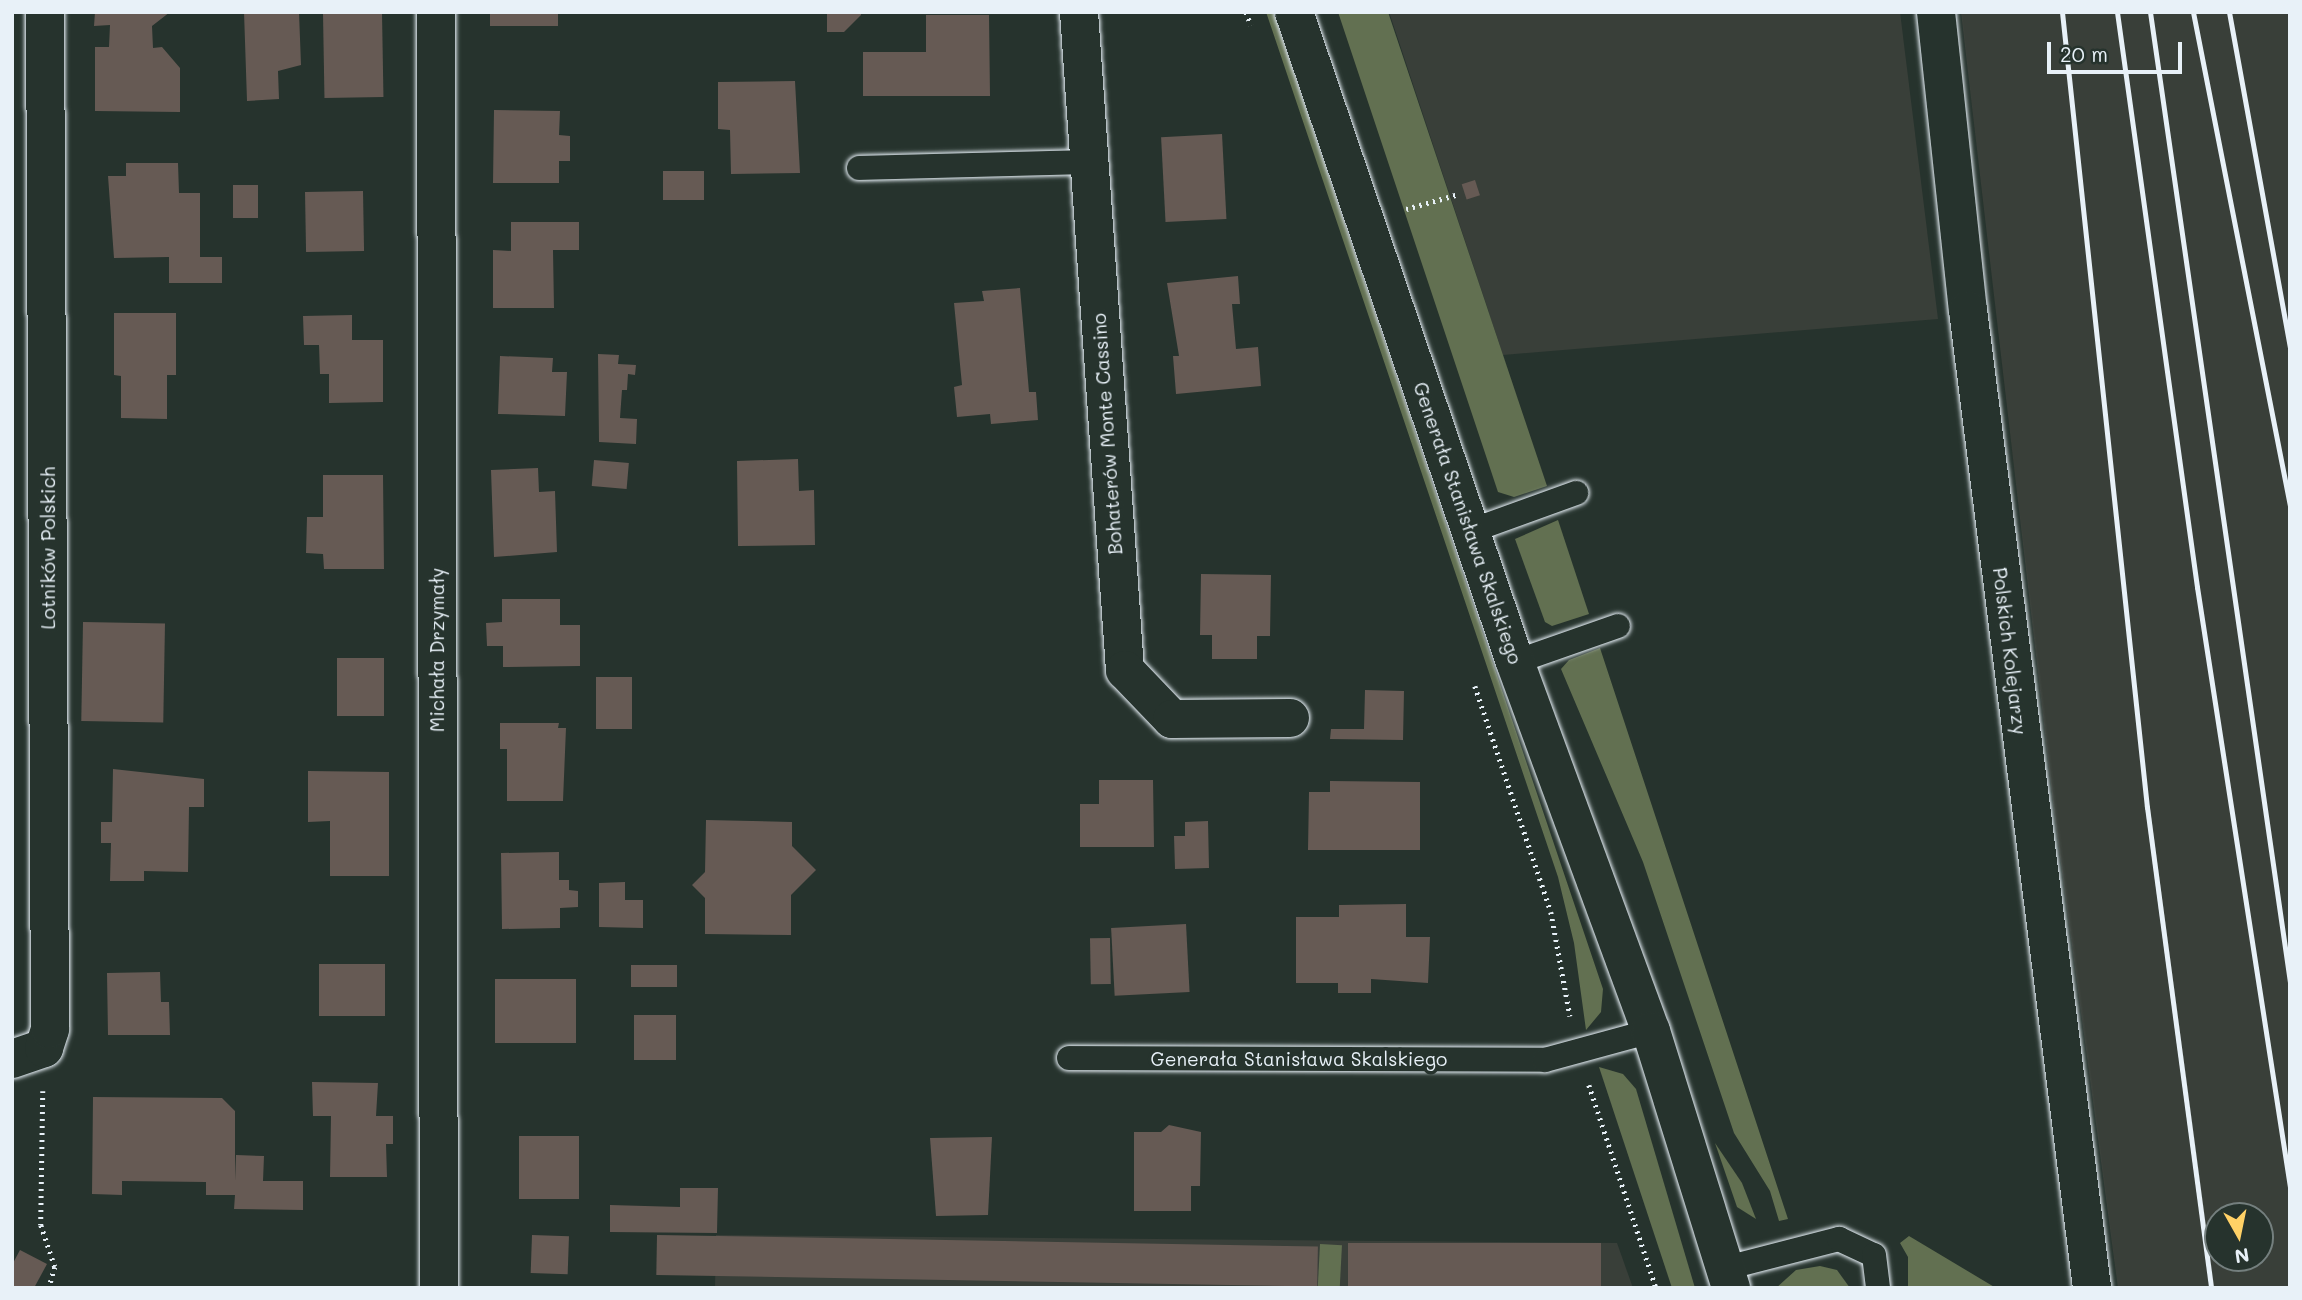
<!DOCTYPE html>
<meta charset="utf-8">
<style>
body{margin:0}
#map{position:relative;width:2302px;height:1300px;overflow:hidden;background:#26332d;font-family:Mali,sans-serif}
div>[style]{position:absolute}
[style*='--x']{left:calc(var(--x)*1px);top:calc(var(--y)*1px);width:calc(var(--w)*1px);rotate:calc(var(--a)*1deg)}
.built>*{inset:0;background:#393f39}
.green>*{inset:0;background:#627051;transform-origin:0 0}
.building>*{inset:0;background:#665a54;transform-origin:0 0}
.path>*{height:4.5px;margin-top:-2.25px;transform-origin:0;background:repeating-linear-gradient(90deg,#e8f1f8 0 2px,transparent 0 7px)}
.roads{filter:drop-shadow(0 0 2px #e8f1f8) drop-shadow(0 0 2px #e8f1f8)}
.service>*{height:24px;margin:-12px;padding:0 12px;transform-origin:12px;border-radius:12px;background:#26332d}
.minor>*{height:38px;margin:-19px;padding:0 19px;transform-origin:19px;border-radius:19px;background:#26332d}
.tertiary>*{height:38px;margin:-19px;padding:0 19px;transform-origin:19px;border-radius:19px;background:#26332d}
.rail>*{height:5px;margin:-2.5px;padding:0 2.5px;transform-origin:2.5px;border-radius:2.5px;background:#e8f1f8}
span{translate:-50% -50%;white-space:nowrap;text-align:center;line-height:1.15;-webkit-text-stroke:7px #26332d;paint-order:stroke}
.street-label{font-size:19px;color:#e8f1f8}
.frame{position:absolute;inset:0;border:14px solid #e8f1f8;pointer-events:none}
.north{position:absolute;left:2204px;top:1202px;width:70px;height:70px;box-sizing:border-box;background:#26332d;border:2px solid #747f7e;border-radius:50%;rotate:171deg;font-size:19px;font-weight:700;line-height:28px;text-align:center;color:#e8f1f8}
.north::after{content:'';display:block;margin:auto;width:24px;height:32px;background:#ffd166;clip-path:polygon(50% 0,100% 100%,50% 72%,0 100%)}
.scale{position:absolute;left:2047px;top:42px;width:135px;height:32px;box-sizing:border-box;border:4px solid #e8f1f8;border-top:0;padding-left:9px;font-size:21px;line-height:24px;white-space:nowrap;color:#e8f1f8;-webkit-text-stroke:5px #26332d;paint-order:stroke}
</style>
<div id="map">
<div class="built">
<i style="clip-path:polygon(1389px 12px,1900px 12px,1938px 319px,1503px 355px)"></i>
<i style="clip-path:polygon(evenodd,1961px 12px,2290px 12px,2290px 1288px,2118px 1288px,2055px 819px,1961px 12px,2218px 1216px,2260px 1216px,2260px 1258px,2218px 1258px,2218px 1216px)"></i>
<i style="clip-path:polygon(716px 1235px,1617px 1243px,1633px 1288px,715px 1288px)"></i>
</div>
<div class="green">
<i style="clip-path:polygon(1266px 12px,1273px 12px,1603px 989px,1601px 1012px,1586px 1030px,1574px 943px,1558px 877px)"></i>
<i style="clip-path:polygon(1338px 12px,1388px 12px,1547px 486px,1514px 497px,1498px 492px)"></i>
<i style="clip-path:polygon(1558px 520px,1589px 614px,1552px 626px,1545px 622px,1515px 539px)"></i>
<i style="clip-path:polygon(1600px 648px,1788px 1219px,1779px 1221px,1770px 1191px,1734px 1133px,1643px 862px,1561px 669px,1569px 660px)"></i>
<i style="clip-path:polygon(1599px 1067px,1623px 1074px,1636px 1089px,1695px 1288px,1672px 1288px)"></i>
<i style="clip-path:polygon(1715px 1143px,1742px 1183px,1756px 1219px,1737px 1207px)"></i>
<i style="clip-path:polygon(1909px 1236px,1996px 1288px,1908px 1288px,1908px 1257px,1900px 1243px)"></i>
<i style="left:1320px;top:1244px;width:22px;height:44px;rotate:3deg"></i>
<i style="clip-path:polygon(1820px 1266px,1837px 1270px,1850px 1288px,1776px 1288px,1796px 1270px)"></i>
</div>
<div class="building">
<i style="clip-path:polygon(95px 12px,170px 12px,152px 26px,153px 48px,162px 47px,180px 68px,180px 112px,95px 111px,95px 47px,109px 47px,110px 25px,94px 26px)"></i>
<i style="clip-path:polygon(244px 12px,299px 12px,301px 65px,278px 71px,279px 99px,247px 101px)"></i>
<i style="left:490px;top:12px;width:68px;height:14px"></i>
<i style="clip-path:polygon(827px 12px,861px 12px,861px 15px,844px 32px,827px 32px)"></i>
<i style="left:382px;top:13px;width:84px;height:59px;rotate:89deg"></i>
<i style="clip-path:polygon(926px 15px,989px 15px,990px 96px,863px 96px,863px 52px,926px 52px)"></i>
<i style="clip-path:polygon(795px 81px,800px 173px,731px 174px,730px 130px,718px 129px,718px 82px)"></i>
<i style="clip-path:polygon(494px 110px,560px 111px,559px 135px,570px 136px,570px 161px,559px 161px,559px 183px,493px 183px)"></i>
<i style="left:1222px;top:134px;width:85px;height:61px;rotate:87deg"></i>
<i style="clip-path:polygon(126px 163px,178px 163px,179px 193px,200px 193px,200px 257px,222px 257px,222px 283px,169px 283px,169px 257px,114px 258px,108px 176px,126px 176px)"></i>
<i style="left:704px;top:171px;width:29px;height:41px;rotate:90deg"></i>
<i style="left:1475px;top:180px;width:16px;height:14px;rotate:72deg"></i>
<i style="left:233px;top:185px;width:25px;height:33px"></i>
<i style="left:363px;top:191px;width:60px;height:58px;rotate:89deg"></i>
<i style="clip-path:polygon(511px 222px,579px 222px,579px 250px,553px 250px,554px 308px,493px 308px,493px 250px,511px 251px)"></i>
<i style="clip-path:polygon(1238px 276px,1240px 304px,1232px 304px,1236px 349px,1258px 347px,1261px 386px,1176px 394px,1173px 356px,1179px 356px,1167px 283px)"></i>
<i style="clip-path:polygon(1020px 288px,1029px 392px,1036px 392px,1038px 420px,991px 424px,990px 414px,957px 417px,954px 387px,962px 385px,954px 303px,984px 301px,982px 291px)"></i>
<i style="clip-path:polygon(114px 313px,176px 313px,176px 375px,167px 375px,167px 419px,121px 418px,121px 376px,114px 375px)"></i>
<i style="clip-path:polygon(352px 315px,352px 340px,383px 340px,383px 402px,329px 403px,329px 374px,320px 374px,319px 345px,304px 345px,303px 316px)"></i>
<i style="clip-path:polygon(598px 354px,619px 355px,618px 364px,636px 365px,635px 375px,628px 374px,627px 390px,622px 390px,620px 418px,637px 419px,636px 444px,599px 442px)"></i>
<i style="clip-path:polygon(500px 356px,553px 358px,552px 372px,567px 372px,565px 416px,498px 414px)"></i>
<i style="clip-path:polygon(798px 459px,799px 491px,814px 490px,815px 545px,738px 546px,737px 461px)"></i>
<i style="left:594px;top:460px;width:35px;height:26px;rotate:5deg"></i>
<i style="clip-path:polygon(538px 468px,539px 492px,555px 491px,557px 552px,494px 557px,491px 470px)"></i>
<i style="clip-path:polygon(323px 475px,383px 475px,384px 569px,324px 569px,323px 554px,306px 553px,307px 517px,323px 517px)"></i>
<i style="clip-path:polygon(1201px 574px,1271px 575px,1270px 636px,1257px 636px,1257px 659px,1212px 659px,1212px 635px,1200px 635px)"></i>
<i style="clip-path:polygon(502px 599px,560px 599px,560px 625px,580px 625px,580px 666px,503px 667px,503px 646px,487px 646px,486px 623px,502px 622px)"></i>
<i style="left:83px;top:622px;width:82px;height:99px;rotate:1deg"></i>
<i style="left:337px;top:658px;width:47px;height:58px"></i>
<i style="left:596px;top:677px;width:36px;height:52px"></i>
<i style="clip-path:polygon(1365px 690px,1404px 691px,1403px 740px,1330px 739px,1331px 729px,1364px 729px)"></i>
<i style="clip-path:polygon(500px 723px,559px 723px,558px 728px,566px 728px,563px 801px,507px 801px,507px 749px,500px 749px)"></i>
<i style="clip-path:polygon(113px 769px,204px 779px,204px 807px,189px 807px,188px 872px,144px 871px,144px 881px,110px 881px,111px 843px,101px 843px,101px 822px,112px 822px)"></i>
<i style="clip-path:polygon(308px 771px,389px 772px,389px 876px,330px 876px,330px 821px,308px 822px)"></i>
<i style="clip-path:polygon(1099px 780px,1153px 780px,1154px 847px,1080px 847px,1080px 804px,1099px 804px)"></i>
<i style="clip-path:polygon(1330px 781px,1420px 782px,1420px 850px,1308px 850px,1309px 792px,1330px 792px)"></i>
<i style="clip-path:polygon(706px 820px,792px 822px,792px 846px,816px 870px,791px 895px,791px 935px,705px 934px,705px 898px,692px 885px,705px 872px)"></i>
<i style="clip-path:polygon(1208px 821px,1209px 868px,1175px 869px,1174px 836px,1185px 836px,1185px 822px)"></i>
<i style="clip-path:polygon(559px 852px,559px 880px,569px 880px,569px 890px,578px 891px,578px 907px,560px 908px,560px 928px,502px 929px,501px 853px)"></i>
<i style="clip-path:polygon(625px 882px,625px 900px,643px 900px,643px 928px,599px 927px,599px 883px)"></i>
<i style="clip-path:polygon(1406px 904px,1406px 937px,1430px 937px,1428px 983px,1371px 979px,1371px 993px,1338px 993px,1338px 983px,1296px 983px,1296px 917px,1339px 917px,1339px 905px)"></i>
<i style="left:1186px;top:924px;width:68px;height:75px;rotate:87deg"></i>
<i style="left:1110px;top:938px;width:46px;height:20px;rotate:89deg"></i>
<i style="left:319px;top:964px;width:66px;height:52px"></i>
<i style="left:631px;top:965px;width:46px;height:22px"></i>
<i style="clip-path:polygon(160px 972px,161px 1002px,169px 1002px,170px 1035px,108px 1035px,107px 973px)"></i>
<i style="left:495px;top:979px;width:81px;height:64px"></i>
<i style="left:634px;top:1015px;width:42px;height:45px"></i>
<i style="clip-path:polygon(312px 1082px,378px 1083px,376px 1116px,393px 1116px,393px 1144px,386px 1144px,387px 1177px,330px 1177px,331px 1116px,313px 1116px)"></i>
<i style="clip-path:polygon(93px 1097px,222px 1098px,235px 1111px,235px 1181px,236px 1155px,264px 1156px,263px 1181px,303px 1181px,303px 1210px,234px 1209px,235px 1195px,206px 1195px,206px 1182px,122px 1181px,122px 1195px,92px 1194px)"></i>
<i style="clip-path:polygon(1169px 1125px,1201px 1132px,1200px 1186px,1191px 1186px,1191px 1211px,1134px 1211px,1134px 1132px,1161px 1132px)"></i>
<i style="left:579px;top:1136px;width:63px;height:60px;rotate:90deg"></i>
<i style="clip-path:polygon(992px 1137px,988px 1215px,936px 1216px,930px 1138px)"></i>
<i style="clip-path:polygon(680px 1188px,718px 1188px,717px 1233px,610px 1232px,610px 1205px,680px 1207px)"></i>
<i style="left:532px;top:1235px;width:37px;height:38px;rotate:2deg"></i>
<i style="left:657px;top:1235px;width:661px;height:40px;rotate:1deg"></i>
<i style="left:1348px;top:1243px;width:253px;height:45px"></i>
<i style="clip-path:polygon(20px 1250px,47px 1264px,34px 1288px,12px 1288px,12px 1265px)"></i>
</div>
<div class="path">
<i style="--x:1246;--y:12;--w:14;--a:69"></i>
<i style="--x:1406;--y:209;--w:55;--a:-15.8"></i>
<i style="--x:1475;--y:686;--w:238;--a:71.4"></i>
<i style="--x:1551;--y:912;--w:106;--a:79.6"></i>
<i style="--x:1589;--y:1085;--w:214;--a:71.7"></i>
<i style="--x:43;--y:1091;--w:134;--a:90.9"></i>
<i style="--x:41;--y:1225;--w:44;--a:71.6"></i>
<i style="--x:55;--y:1267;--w:22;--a:106"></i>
</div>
<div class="roads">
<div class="service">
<i style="--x:859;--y:168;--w:227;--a:-1.5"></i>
<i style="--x:1471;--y:531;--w:112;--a:-19.9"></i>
<i style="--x:1515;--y:662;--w:109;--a:-19.3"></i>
<i style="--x:1069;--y:1058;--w:476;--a:0.2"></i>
<i style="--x:1545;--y:1060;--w:110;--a:-15.3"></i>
<i style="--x:1726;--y:1268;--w:117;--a:-14.4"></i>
<i style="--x:1839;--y:1239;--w:38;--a:25"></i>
<i style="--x:1874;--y:1255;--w:33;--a:83"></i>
</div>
<div class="minor">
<i style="--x:436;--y:12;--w:1276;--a:89.87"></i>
<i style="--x:1079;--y:12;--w:660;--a:86"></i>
<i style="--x:1125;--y:670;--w:68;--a:46.2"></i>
<i style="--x:1172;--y:719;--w:118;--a:-0.5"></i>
<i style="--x:1936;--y:12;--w:300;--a:83.9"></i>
<i style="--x:1968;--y:310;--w:986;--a:82.77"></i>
<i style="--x:12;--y:1059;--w:34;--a:-19"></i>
<i style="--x:44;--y:1048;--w:20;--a:-72"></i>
<i style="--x:50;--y:1029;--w:1017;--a:-90.28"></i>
</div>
<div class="tertiary">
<i style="--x:1294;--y:12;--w:687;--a:71.22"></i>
<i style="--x:1515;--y:662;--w:393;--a:69.8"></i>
<i style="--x:1651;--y:1031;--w:269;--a:72.7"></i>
</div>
</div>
<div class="rail">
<i style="--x:2062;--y:12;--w:800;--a:83.9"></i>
<i style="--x:2147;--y:807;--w:485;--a:82.4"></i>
<i style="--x:2117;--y:12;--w:581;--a:82.08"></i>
<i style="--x:2197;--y:587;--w:607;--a:81.19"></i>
<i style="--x:2150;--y:12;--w:980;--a:81.79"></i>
<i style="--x:2193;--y:12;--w:503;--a:78.89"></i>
<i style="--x:2229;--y:12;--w:341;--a:79.7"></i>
</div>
<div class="street-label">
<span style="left:1107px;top:434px;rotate:-94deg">Bohaterów Monte Cassino</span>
<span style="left:1468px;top:523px;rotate:71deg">Generała Stanisława Skalskiego</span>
<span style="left:48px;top:548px;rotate:-90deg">Lotników Polskich</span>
<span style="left:437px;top:650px;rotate:-90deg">Michała Drzymały</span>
<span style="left:2010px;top:651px;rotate:83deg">Polskich Kolejarzy</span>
<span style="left:1299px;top:1059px">Generała Stanisława Skalskiego</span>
</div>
<div class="frame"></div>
<div class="north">N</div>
<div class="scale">20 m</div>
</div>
